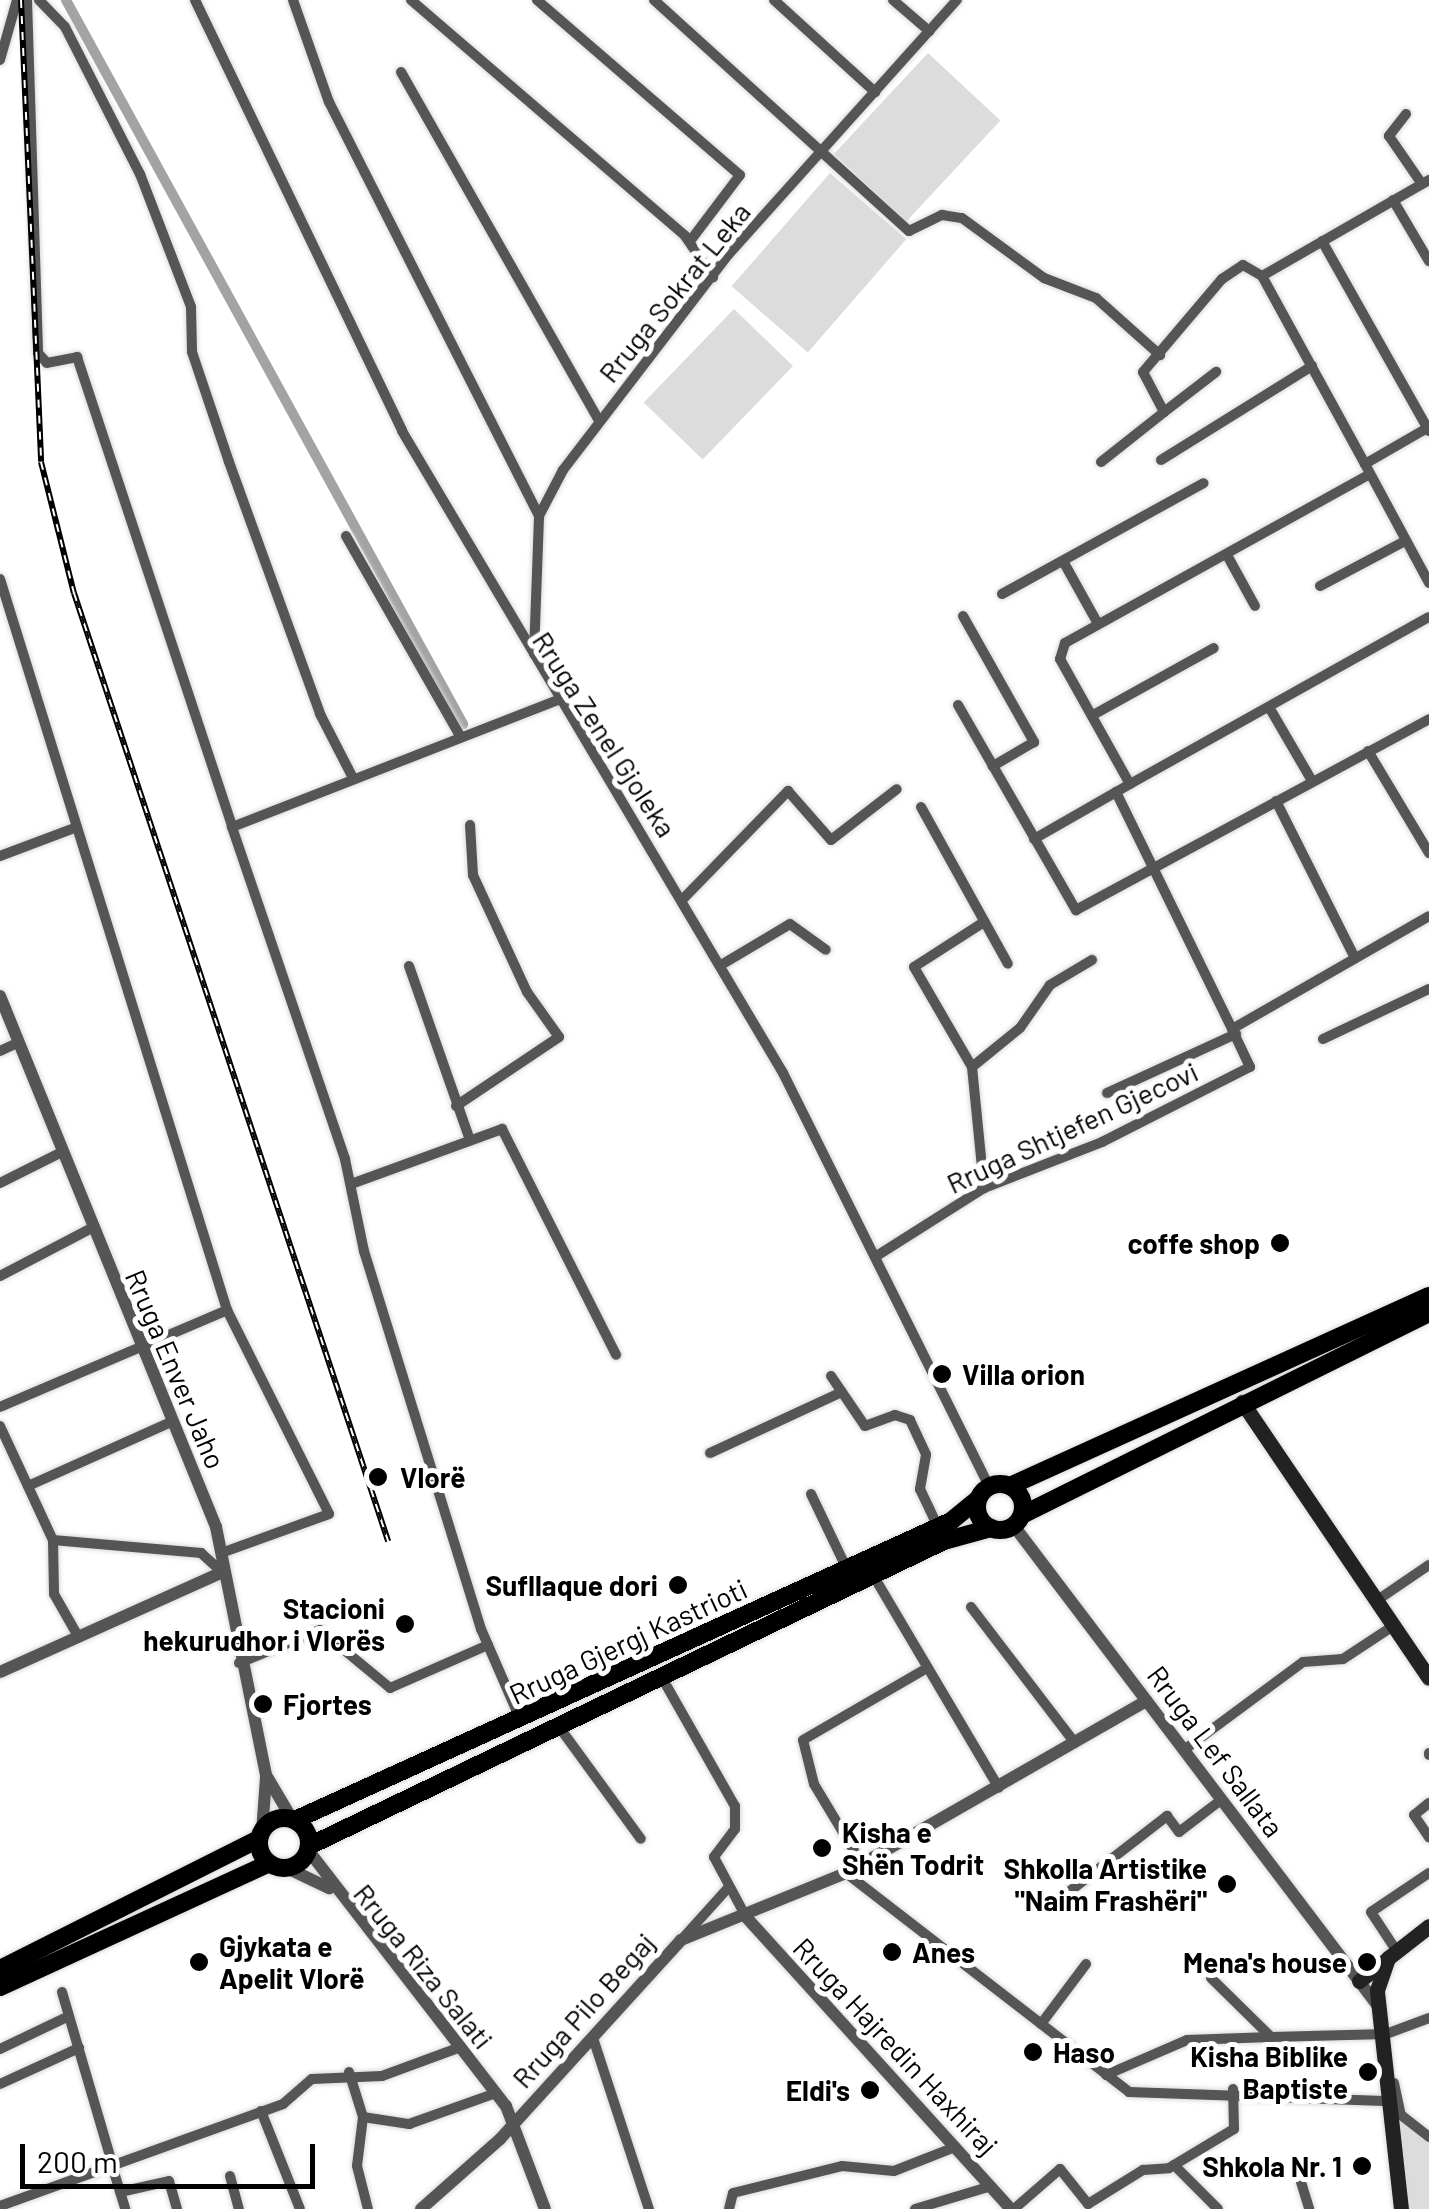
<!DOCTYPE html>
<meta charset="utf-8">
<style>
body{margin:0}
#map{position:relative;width:1429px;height:2209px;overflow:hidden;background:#fff;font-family:Barlow,sans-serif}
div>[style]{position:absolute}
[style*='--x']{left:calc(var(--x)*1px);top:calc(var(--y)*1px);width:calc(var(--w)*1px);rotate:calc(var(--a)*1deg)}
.green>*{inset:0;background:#dcdcdc;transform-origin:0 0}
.canal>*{height:10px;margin:-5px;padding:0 5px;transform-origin:5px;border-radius:5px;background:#a3a3a3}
.roads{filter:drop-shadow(0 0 2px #dbdbdb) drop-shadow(0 0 2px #dbdbdb)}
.minor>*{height:10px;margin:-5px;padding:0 5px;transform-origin:5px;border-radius:5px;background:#555}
.tertiary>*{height:12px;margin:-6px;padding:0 6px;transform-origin:6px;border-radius:6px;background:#555}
.secondary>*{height:15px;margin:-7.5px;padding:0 7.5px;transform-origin:7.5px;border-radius:7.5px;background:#222}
.primary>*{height:18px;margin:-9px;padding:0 9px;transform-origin:9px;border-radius:9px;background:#000}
.primary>.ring{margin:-9px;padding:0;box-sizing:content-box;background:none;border:18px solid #000;border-radius:50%}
.rail>*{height:6px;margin-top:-3px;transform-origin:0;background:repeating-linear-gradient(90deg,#fff 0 8px,#000 0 16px);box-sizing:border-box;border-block:2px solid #000}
.dots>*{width:28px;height:28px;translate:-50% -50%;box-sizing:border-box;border:5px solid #fff;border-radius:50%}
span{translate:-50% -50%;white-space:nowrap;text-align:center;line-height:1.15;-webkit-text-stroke:10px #fff;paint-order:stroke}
.street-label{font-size:28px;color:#000}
.poi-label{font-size:28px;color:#000;font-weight:700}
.right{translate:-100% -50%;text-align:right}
.left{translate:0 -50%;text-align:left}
.scale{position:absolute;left:20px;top:2144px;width:295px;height:45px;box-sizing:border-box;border:5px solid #000;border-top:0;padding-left:12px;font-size:30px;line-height:35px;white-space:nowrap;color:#000;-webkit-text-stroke:8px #fff;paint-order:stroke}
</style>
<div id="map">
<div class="green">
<i style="left:928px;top:53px;width:99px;height:138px;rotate:43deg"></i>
<i style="left:830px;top:173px;width:101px;height:150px;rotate:41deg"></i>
<i style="left:734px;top:309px;width:82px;height:130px;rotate:44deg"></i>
<i style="clip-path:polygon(1401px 2117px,1429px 2140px,1429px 2209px,1406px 2209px,1390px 2120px)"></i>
</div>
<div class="canal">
<i style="--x:66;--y:0;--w:826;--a:61.26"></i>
</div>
<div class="roads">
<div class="minor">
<i style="--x:27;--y:0;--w:353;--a:88.2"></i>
<i style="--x:38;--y:353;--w:13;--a:48"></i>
<i style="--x:47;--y:363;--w:31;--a:-11"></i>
<i style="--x:77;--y:357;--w:495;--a:71.7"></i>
<i style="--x:39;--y:0;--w:37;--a:46"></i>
<i style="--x:65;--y:27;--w:165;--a:63"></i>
<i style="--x:140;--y:174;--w:142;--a:69"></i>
<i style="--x:191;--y:307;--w:45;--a:88.7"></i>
<i style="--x:192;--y:352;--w:116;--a:71.4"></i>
<i style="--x:229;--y:462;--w:268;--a:70.1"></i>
<i style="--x:320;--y:714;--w:72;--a:62.7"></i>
<i style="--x:195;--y:0;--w:478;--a:64.3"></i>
<i style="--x:402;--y:431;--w:747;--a:59.31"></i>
<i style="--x:783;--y:1073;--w:462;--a:63.5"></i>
<i style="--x:293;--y:0;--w:108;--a:70.6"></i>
<i style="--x:329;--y:102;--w:464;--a:63.1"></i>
<i style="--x:411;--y:0;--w:362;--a:40.7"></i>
<i style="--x:685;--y:236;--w:50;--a:55.7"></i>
<i style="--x:537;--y:0;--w:268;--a:40.8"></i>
<i style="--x:740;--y:175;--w:83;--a:127.1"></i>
<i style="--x:654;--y:0;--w:344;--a:42.2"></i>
<i style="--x:909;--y:231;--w:37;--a:-26"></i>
<i style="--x:942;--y:215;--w:20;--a:9"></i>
<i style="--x:962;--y:218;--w:102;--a:36.2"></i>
<i style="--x:1044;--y:278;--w:56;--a:21"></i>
<i style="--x:1096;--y:298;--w:86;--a:41.7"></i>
<i style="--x:774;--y:0;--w:137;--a:42.3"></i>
<i style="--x:893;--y:0;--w:48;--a:40.7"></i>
<i style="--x:0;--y:60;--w:62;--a:-74.2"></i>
<i style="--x:401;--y:72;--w:401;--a:60.4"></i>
<i style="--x:1406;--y:114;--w:28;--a:128"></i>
<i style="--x:1389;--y:136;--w:58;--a:55.5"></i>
<i style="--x:1393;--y:200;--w:71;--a:59.5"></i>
<i style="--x:1322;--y:241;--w:218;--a:60.6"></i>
<i style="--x:1164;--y:412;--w:66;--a:-37.6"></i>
<i style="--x:1429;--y:427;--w:74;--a:150"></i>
<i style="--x:1365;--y:464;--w:135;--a:61.7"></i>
<i style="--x:1161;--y:460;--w:178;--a:-31.9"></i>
<i style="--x:1101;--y:462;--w:80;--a:-38.4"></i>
<i style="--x:1164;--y:412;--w:45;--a:-117.7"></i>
<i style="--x:1143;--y:372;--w:122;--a:-49.7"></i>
<i style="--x:1222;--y:279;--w:25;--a:-34"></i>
<i style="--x:1243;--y:265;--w:22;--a:30"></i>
<i style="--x:1365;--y:464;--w:214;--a:-118.7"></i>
<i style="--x:1262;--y:276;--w:193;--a:-29.9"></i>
<i style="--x:1370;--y:474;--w:349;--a:151"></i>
<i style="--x:1065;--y:643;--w:17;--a:107"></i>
<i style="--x:1060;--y:659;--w:143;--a:60.8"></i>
<i style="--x:1130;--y:784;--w:342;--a:-29.2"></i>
<i style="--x:346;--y:536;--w:228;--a:60.3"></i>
<i style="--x:1227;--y:555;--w:58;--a:61.2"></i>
<i style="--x:1063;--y:561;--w:72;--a:60.9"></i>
<i style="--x:0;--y:579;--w:765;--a:72.75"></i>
<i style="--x:227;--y:1310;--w:228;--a:63.4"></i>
<i style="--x:329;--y:1514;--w:115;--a:160.1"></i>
<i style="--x:1320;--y:586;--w:96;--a:-27.9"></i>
<i style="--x:1002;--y:594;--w:230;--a:-28.8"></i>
<i style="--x:963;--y:616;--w:145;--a:60.6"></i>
<i style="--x:1034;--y:742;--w:48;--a:149.7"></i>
<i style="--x:534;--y:654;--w:138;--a:-87.9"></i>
<i style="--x:539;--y:516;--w:52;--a:-62.4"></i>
<i style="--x:563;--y:470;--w:271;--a:-52.5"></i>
<i style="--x:728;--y:255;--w:343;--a:-48.1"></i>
<i style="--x:958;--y:705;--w:237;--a:60.1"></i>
<i style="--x:1076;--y:910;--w:401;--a:-28.4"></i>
<i style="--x:1269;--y:707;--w:86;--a:59.8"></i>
<i style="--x:1093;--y:715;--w:138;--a:-29"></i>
<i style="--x:1368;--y:751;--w:119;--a:59.1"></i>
<i style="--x:1130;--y:784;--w:16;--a:150"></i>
<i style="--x:1116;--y:792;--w:264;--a:63.9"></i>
<i style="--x:1232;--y:1029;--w:227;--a:-29.8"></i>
<i style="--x:1276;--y:801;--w:176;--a:63.3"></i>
<i style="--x:921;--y:807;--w:179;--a:61"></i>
<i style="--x:1034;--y:839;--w:95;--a:-29.8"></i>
<i style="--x:0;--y:856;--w:82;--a:-20.6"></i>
<i style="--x:683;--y:899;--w:151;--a:-45.8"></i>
<i style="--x:788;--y:791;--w:65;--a:48.7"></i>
<i style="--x:831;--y:840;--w:83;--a:-37.7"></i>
<i style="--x:984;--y:922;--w:83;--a:147.3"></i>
<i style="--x:914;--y:967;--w:116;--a:59.9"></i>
<i style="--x:972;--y:1067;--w:122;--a:84.3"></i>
<i style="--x:721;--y:965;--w:80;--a:-30.7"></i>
<i style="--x:790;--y:924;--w:44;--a:35.8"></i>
<i style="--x:409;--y:966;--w:184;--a:70.7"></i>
<i style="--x:1323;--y:1039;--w:117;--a:-25.3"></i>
<i style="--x:0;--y:1051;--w:19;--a:-25"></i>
<i style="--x:972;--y:1067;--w:62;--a:-39.1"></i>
<i style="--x:1020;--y:1028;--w:52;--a:-55.1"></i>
<i style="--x:1050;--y:985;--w:49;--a:-30.8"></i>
<i style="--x:1107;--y:1093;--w:142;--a:-24.6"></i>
<i style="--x:456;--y:1106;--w:124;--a:-33.8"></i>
<i style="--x:559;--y:1037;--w:55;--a:-125.4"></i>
<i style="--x:527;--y:992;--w:129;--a:-114.8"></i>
<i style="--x:473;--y:875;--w:50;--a:-93.4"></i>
<i style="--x:0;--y:1183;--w:67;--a:-26.6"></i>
<i style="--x:351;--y:1184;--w:161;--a:-20"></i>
<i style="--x:502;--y:1129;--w:253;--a:63.2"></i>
<i style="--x:878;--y:1255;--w:125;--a:-32.3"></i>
<i style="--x:984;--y:1188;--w:127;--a:-21.3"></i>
<i style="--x:1102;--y:1142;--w:166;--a:-26.9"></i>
<i style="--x:1250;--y:1067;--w:42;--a:-115.3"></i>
<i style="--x:0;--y:1276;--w:102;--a:-27.6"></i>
<i style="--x:831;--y:1376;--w:60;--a:55.8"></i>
<i style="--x:865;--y:1426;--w:32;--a:-20"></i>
<i style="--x:895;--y:1415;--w:16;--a:18"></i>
<i style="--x:910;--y:1420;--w:38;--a:65"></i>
<i style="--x:926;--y:1455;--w:35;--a:100"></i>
<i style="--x:920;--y:1489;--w:42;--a:64.7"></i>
<i style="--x:0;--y:1407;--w:247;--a:-23.1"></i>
<i style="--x:0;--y:1426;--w:126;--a:65.1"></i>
<i style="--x:53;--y:1540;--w:54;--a:88.9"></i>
<i style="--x:54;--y:1594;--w:48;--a:60.3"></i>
<i style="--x:710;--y:1453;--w:145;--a:-24.8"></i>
<i style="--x:28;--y:1486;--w:157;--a:-24.1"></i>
<i style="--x:811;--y:1494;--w:83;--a:64.4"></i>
<i style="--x:53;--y:1540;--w:149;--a:5"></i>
<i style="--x:201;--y:1553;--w:28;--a:42"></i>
<i style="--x:873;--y:1575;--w:247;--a:59.4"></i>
<i style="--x:1376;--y:1601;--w:64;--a:-34.2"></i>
<i style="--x:971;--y:1607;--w:171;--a:52.6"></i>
<i style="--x:239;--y:1663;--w:87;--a:-22.2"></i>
<i style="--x:320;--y:1630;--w:91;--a:39.6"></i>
<i style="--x:390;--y:1688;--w:107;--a:-23.7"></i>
<i style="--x:661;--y:1676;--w:150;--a:60.4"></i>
<i style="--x:735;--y:1806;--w:23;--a:90"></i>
<i style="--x:735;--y:1829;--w:35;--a:127"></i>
<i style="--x:714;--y:1857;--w:68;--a:61.9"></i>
<i style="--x:521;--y:1721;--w:100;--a:-113.5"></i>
<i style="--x:481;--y:1629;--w:396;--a:-107.2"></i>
<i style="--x:364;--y:1251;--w:94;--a:-101.7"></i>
<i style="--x:345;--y:1159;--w:351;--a:-108.8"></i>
<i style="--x:232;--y:827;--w:352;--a:-21.3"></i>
<i style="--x:557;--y:1724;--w:142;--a:53.9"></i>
<i style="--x:1184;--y:1750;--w:148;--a:-36.5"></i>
<i style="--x:1303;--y:1662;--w:40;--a:-4.3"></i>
<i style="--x:1343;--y:1659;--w:60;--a:-33.4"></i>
<i style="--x:1429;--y:1753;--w:2;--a:90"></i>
<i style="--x:1429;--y:1803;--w:19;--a:141"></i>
<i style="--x:1414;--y:1815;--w:27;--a:56"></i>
<i style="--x:862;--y:1864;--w:93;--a:-121"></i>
<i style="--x:814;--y:1784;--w:45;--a:-104"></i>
<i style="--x:803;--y:1740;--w:138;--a:-30.1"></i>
<i style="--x:846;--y:1873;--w:358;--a:37.7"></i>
<i style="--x:1129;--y:2092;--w:255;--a:2"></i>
<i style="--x:1070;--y:1891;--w:123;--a:-37.7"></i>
<i style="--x:1167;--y:1816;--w:20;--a:53"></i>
<i style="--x:1179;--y:1832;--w:53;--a:-37.3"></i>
<i style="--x:682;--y:1939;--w:69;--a:-48"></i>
<i style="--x:1396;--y:1950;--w:45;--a:-123.3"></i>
<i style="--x:1371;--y:1912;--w:70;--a:-33.9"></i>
<i style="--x:1211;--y:1978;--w:84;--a:44.5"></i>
<i style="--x:1271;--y:2037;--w:115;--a:-1.5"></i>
<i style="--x:1386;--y:2034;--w:46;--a:-20.4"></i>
<i style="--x:62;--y:1992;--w:175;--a:73.7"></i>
<i style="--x:1041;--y:2024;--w:75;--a:-53.1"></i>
<i style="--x:593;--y:2038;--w:180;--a:71.9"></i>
<i style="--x:0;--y:2049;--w:76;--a:-25.6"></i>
<i style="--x:349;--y:2072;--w:47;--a:72.7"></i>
<i style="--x:363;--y:2117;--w:49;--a:97"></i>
<i style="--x:357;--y:2166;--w:44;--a:75.7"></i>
<i style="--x:1106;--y:2075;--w:88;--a:-23.4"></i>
<i style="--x:1187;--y:2040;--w:84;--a:-2"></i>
<i style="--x:1394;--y:2083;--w:33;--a:78"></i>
<i style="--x:1401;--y:2115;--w:36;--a:38"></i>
<i style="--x:0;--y:2084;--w:87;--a:-24.5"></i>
<i style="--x:261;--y:2111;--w:105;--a:68.3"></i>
<i style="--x:363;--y:2117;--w:47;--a:8.7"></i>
<i style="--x:409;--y:2124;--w:92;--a:-19.6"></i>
<i style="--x:1174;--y:2165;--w:62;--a:45"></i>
<i style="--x:114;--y:2172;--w:39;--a:73"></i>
<i style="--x:230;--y:2176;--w:34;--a:75"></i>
<i style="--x:1301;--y:2182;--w:28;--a:73"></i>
<i style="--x:120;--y:2192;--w:50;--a:-12.7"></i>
<i style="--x:169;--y:2181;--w:29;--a:74"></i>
<i style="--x:0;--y:2206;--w:301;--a:-19.8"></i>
<i style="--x:283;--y:2104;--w:38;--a:-41"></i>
<i style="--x:312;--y:2079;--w:70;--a:-2.5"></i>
<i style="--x:382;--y:2076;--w:81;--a:-20.2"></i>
<i style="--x:729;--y:2209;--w:16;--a:-76"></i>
<i style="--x:733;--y:2193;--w:112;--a:-13.9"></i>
<i style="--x:842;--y:2166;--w:52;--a:5.5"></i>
<i style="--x:894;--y:2171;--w:66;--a:-21.5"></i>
<i style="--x:915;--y:2209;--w:79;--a:-16.8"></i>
<i style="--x:1014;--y:2209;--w:61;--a:-41"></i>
<i style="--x:1060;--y:2169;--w:45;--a:51.3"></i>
<i style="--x:1088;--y:2204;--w:65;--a:-31.7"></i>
<i style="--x:1143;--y:2170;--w:26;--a:-4"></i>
<i style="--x:1169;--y:2168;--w:76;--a:-31"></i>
<i style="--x:1234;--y:2129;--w:40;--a:-91.4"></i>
</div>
<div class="tertiary">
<i style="--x:0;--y:996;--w:573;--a:67.86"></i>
<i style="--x:216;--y:1527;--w:253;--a:78.6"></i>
<i style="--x:266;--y:1775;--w:51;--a:59.4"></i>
<i style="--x:1014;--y:1526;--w:602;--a:52.83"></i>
<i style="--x:0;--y:1672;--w:243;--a:-24.2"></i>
<i style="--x:262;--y:1832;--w:55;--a:-85.8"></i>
<i style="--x:308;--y:1850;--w:324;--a:52.3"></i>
<i style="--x:506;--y:2106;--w:110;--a:69.3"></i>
<i style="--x:287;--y:1868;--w:47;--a:25.5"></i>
<i style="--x:746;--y:1917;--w:394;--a:47.8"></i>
<i style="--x:421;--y:2209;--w:106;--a:-41.5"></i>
<i style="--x:500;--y:2139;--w:269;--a:-47.7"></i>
<i style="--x:681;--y:1940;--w:178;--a:-22.1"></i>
<i style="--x:846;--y:1873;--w:346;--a:-29.8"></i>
</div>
<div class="secondary">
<i style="--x:1242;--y:1402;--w:333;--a:55.9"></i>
<i style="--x:1359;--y:1981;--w:33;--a:-38"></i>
<i style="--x:1401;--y:2209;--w:220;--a:-96.3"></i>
<i style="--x:1377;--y:1990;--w:34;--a:-71"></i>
<i style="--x:1388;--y:1958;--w:52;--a:-38"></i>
</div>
<div class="primary">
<i class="ring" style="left:977px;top:1484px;width:28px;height:28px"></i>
<i style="--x:1010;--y:1486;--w:460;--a:-24.4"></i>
<i style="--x:1022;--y:1515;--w:454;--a:-26.4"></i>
<i class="ring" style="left:259px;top:1818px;width:32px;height:32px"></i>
<i style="--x:295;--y:1820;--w:721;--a:-24.5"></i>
<i style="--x:951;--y:1521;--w:35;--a:-39"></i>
<i style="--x:309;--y:1846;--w:704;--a:-25.66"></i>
<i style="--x:944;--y:1541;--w:49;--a:-15.5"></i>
<i style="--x:0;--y:1969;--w:290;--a:-26.7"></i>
<i style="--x:0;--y:1987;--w:296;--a:-24.7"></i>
</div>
</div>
<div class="rail">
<i style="--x:21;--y:0;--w:462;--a:87.5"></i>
<i style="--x:41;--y:462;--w:135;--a:75.9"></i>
<i style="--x:74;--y:593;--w:999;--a:71.67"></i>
</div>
<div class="dots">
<i style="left:1280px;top:1243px;background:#000"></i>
<i style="left:942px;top:1374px;background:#000"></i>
<i style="left:378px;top:1477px;background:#000"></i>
<i style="left:678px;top:1585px;background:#000"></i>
<i style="left:405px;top:1624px;background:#000"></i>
<i style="left:263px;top:1704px;background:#000"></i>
<i style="left:822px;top:1848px;background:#000"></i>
<i style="left:1227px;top:1884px;background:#000"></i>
<i style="left:892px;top:1952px;background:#000"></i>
<i style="left:199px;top:1962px;background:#000"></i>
<i style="left:1367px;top:1962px;background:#000"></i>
<i style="left:1033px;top:2052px;background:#000"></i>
<i style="left:1368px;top:2072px;background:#000"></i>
<i style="left:870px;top:2090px;background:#000"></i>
<i style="left:1362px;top:2166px;background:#000"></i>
</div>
<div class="street-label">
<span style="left:674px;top:292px;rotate:-51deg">Rruga Sokrat Leka</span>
<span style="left:605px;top:734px;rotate:57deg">Rruga Zenel Gjoleka</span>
<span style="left:1072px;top:1127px;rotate:-25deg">Rruga Shtjefen Gjecovi</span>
<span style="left:176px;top:1369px;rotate:67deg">Rruga Enver Jaho</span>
<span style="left:628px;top:1641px;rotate:-25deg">Rruga Gjergj Kastrioti</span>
<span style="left:1216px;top:1751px;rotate:53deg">Rruga Lef Sallata</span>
<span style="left:424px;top:1966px;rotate:51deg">Rruga Riza Salati</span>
<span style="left:583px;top:2010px;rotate:-48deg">Rruga Pilo Begaj</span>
<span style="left:896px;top:2046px;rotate:47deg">Rruga Hajredin Haxhiraj</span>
</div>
<div class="poi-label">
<span class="right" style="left:1260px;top:1243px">coffe shop</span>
<span class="left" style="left:962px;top:1374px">Villa orion</span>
<span class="left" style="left:400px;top:1477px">Vlorë</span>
<span class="right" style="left:658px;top:1585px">Sufllaque dori</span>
<span class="right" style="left:385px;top:1624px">Stacioni<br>hekurudhor i Vlorës</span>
<span class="left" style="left:283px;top:1704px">Fjortes</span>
<span class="left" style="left:842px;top:1848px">Kisha e<br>Shën Todrit</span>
<span class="right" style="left:1207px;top:1884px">Shkolla Artistike<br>"Naim Frashëri"</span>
<span class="left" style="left:219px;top:1962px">Gjykata e<br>Apelit Vlorë</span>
<span class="left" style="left:912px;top:1952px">Anes</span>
<span class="right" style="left:1347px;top:1962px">Mena's house</span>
<span class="left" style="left:1053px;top:2052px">Haso</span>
<span class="right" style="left:1348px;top:2072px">Kisha Biblike<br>Baptiste</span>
<span class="right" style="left:850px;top:2090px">Eldi's</span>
<span class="right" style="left:1342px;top:2166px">Shkola Nr. 1</span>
</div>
<div class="scale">200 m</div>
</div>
